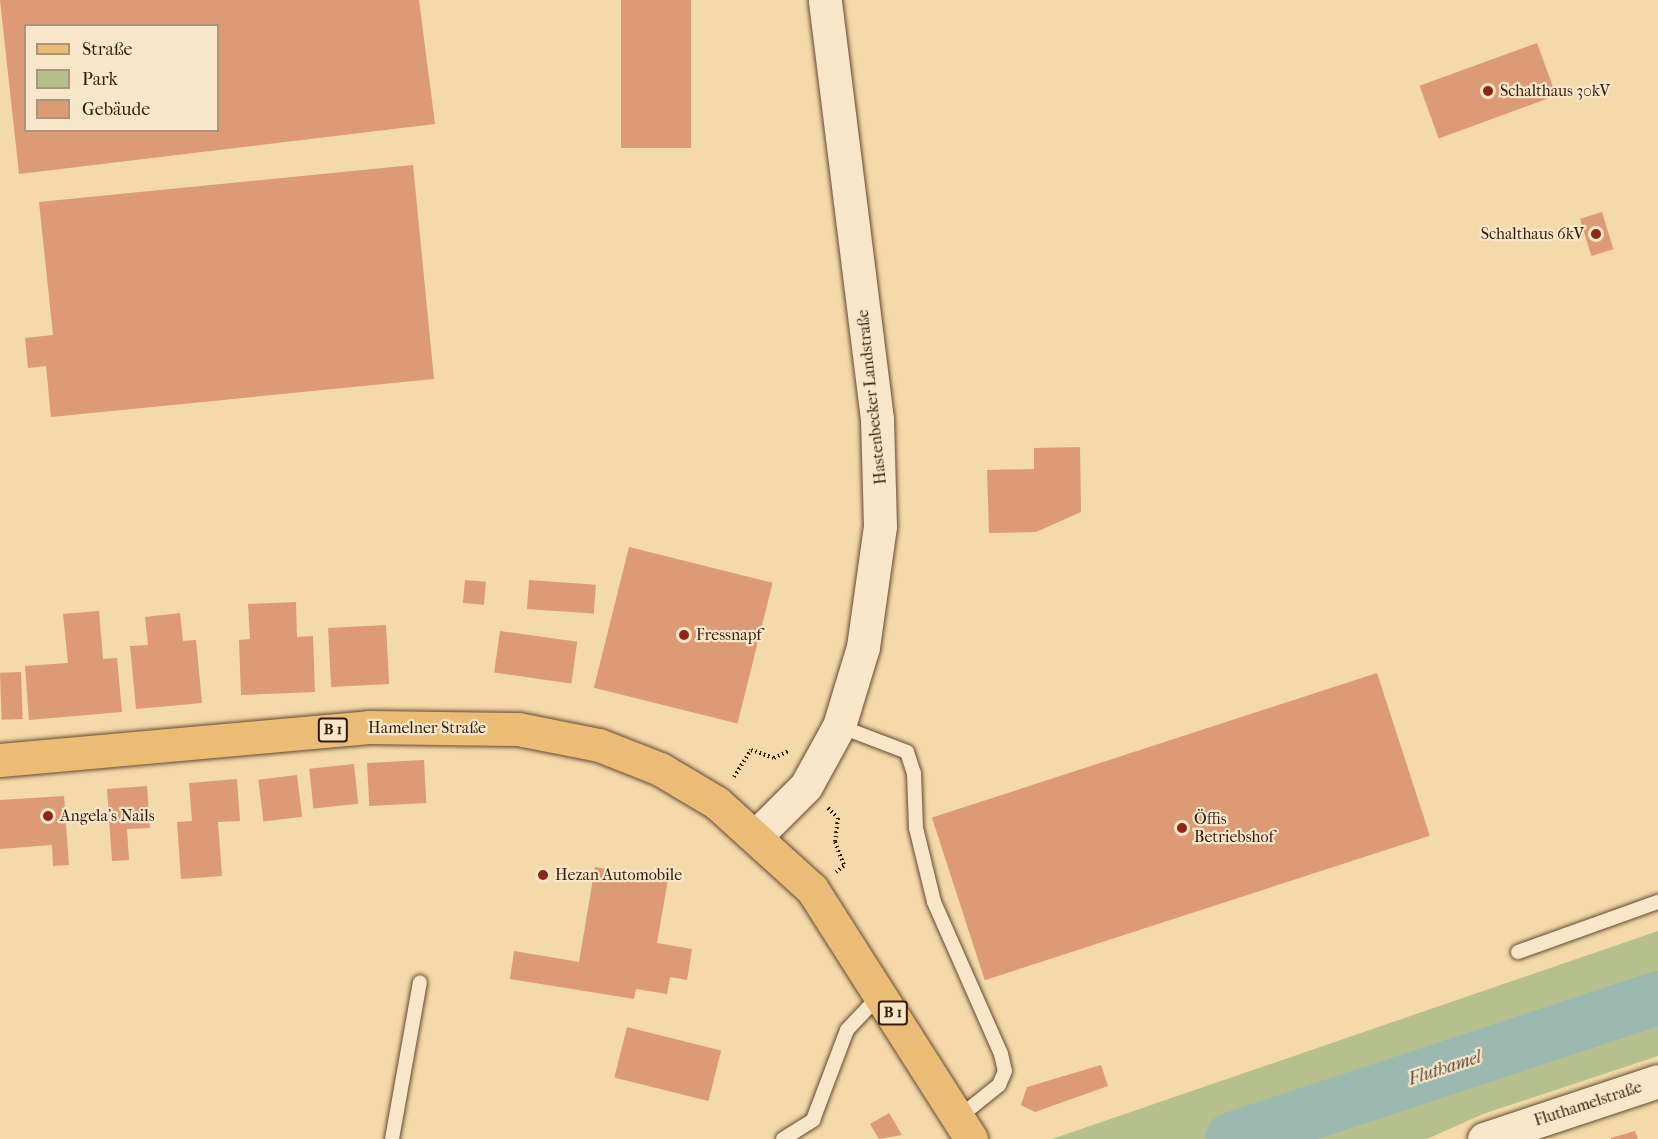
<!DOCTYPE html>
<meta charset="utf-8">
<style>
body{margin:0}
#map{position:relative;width:1658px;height:1139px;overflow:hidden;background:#f4d9aa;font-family:"IM FELL French Canon",serif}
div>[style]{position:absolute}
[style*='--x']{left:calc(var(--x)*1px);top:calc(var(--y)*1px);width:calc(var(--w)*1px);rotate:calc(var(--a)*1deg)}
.green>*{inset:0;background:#b6c08c}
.river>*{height:54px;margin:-27px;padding:0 27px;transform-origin:27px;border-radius:27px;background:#9cb9af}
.building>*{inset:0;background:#dc9a77;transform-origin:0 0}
.path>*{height:4px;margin-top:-2px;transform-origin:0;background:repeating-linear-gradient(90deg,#351a0a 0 1.5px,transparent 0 4.5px)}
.roads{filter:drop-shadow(0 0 2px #654a32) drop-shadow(0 0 2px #654a32)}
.lane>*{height:14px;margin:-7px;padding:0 7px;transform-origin:7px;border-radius:7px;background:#f8e6c8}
.secondary>*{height:33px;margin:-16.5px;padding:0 16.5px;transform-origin:16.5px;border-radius:16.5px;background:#f8e6c8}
.primary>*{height:33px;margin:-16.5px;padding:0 16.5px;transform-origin:16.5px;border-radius:16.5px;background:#eabc75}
.dots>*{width:16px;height:16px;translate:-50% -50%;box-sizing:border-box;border:3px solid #f8e6c8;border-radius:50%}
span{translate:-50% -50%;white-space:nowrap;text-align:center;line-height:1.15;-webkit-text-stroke:4.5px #f8e6c8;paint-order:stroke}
.shield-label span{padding:2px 4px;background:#f8e6c8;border:2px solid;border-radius:4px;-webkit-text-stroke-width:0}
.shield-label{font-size:15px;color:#351a0a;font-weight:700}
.poi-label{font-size:16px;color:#351a0a}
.left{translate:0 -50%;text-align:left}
.right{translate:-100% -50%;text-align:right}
.street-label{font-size:16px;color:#351a0a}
.water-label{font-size:18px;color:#544a3c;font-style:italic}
.legend{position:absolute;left:24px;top:24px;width:195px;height:108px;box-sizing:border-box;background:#f8e6c8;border:2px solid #aa947c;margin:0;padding:8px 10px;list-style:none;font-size:18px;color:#351a0a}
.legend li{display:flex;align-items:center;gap:12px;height:30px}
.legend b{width:30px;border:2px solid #aa947c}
</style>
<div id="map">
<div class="green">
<i style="clip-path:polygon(1658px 931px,1658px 1056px,1483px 1114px,1427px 1139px,1052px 1139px)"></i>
</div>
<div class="river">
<i style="--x:1232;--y:1139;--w:449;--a:-18.3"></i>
</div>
<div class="building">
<i style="clip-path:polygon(evenodd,0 0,419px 0,435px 124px,19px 174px,0 0,26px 26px,218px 26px,218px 130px,26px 130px,26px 26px)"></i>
<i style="left:621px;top:0;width:70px;height:148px"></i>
<i style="left:1537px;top:43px;width:56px;height:125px;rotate:70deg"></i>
<i style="clip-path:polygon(413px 165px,434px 379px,51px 417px,46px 366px,28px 368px,25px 338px,53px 335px,39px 202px)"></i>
<i style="left:1602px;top:212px;width:39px;height:23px;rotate:73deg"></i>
<i style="clip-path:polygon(1080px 447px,1081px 512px,1036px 532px,989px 533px,987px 470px,1034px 469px,1034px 448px)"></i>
<i style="left:629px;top:547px;width:148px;height:145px;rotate:14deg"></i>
<i style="left:465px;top:580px;width:21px;height:23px;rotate:5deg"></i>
<i style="left:529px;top:580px;width:67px;height:29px;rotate:4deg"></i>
<i style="clip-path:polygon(296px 602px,297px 637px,313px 636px,315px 692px,241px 695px,239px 640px,250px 639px,248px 604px)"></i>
<i style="clip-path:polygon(99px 611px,103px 659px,117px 658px,122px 712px,29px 720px,25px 666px,68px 663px,63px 614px)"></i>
<i style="clip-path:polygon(180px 613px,183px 641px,196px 640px,202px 703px,136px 709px,130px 646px,148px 645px,145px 617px)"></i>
<i style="left:386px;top:625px;width:59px;height:58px;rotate:87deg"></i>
<i style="left:500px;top:631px;width:78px;height:42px;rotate:8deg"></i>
<i style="left:21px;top:672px;width:47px;height:21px;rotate:88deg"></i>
<i style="left:1377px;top:673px;width:171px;height:468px;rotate:72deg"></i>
<i style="left:424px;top:760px;width:43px;height:57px;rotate:87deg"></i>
<i style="left:354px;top:764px;width:40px;height:45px;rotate:84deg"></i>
<i style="left:297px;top:775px;width:42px;height:39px;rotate:83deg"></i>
<i style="clip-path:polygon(237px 779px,240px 821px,218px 822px,222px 876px,181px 879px,177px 822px,192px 821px,189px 783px)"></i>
<i style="clip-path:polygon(147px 786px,150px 828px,127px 829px,129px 860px,112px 861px,107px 789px)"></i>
<i style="clip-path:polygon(64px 796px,69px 865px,53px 866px,52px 845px,0 849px,0 800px)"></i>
<i style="clip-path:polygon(595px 867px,668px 879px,657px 943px,692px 949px,687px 980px,670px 977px,667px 994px,636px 989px,634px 999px,510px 979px,514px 951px,579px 962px)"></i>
<i style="left:627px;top:1027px;width:97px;height:52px;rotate:14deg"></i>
<i style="clip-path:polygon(1101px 1065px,1108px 1086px,1035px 1112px,1021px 1105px,1027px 1087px)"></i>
<i style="clip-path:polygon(889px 1113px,902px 1135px,879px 1139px,870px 1124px)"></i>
<i style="clip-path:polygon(1635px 1131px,1638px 1139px,1611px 1139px,1611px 1138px)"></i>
</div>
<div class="path">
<i style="--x:734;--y:777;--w:32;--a:-58"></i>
<i style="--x:751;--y:750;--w:24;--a:19"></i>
<i style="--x:774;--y:758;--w:17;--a:-25"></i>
<i style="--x:828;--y:808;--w:14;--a:45"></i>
<i style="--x:838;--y:818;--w:24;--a:97"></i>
<i style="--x:835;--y:842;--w:26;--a:69"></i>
<i style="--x:844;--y:866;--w:10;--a:143"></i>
</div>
<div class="roads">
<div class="lane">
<i style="--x:839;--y:726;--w:73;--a:20.9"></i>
<i style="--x:907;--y:752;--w:22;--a:72"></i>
<i style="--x:914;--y:773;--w:55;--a:87.9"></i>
<i style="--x:916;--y:828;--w:76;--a:76.3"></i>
<i style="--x:934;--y:902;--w:166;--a:66.2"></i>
<i style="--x:1001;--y:1054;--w:17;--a:77"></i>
<i style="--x:1005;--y:1071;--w:15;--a:113"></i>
<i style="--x:999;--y:1085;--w:53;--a:141.2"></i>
<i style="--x:1518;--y:952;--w:149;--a:-19.7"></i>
<i style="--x:392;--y:1139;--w:159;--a:-79.9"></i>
<i style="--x:783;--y:1139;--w:36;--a:-32"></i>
<i style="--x:813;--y:1120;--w:96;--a:-69.3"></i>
<i style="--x:847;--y:1030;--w:48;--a:-46.7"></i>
</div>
<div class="secondary">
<i style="--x:757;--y:835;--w:69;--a:-45"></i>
<i style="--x:806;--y:786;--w:68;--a:-61.2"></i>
<i style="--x:839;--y:726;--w:83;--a:-73.1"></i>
<i style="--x:863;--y:647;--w:122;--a:-82"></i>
<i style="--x:880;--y:526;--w:107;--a:-91.6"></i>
<i style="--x:877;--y:419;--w:422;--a:-97.1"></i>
<i style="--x:1484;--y:1139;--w:183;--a:-18.4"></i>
</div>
<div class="primary">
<i style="--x:0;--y:760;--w:370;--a:-5.1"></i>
<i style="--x:369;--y:727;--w:149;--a:0.8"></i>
<i style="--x:518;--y:729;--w:83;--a:11.2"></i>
<i style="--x:599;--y:745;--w:66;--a:21.5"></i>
<i style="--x:660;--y:769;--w:66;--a:30.8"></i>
<i style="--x:717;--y:803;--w:128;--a:42.2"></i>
<i style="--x:812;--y:889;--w:296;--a:57.5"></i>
</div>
</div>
<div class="dots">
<i style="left:1488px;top:91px;background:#8f2418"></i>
<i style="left:1596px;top:234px;background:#8f2418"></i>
<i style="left:684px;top:635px;background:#8f2418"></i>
<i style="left:48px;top:816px;background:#8f2418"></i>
<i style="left:1182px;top:828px;background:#8f2418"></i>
<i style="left:543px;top:875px;background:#8f2418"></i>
</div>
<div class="shield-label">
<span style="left:333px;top:730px">B 1</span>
<span style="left:893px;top:1013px">B 1</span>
</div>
<div class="poi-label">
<span class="left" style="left:1500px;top:91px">Schalthaus 30kV</span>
<span class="right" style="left:1584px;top:234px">Schalthaus 6kV</span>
<span class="left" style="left:696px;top:635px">Fressnapf</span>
<span class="left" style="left:60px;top:816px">Angela's Nails</span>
<span class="left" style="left:1194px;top:828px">Öffis<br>Betriebshof</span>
<span class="left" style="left:555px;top:875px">Hezan Automobile</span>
</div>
<div class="street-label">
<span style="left:872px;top:397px;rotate:-96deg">Hastenbecker Landstraße</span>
<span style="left:427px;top:728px">Hamelner Straße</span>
<span style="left:1588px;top:1104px;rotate:-18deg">Fluthamelstraße</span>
</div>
<div class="water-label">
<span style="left:1445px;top:1069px;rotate:-18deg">Fluthamel</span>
</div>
<ul class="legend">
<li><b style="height:8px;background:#eabc75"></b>Straße</li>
<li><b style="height:16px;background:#b6c08c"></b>Park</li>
<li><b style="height:16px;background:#dc9a77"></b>Gebäude</li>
</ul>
</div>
